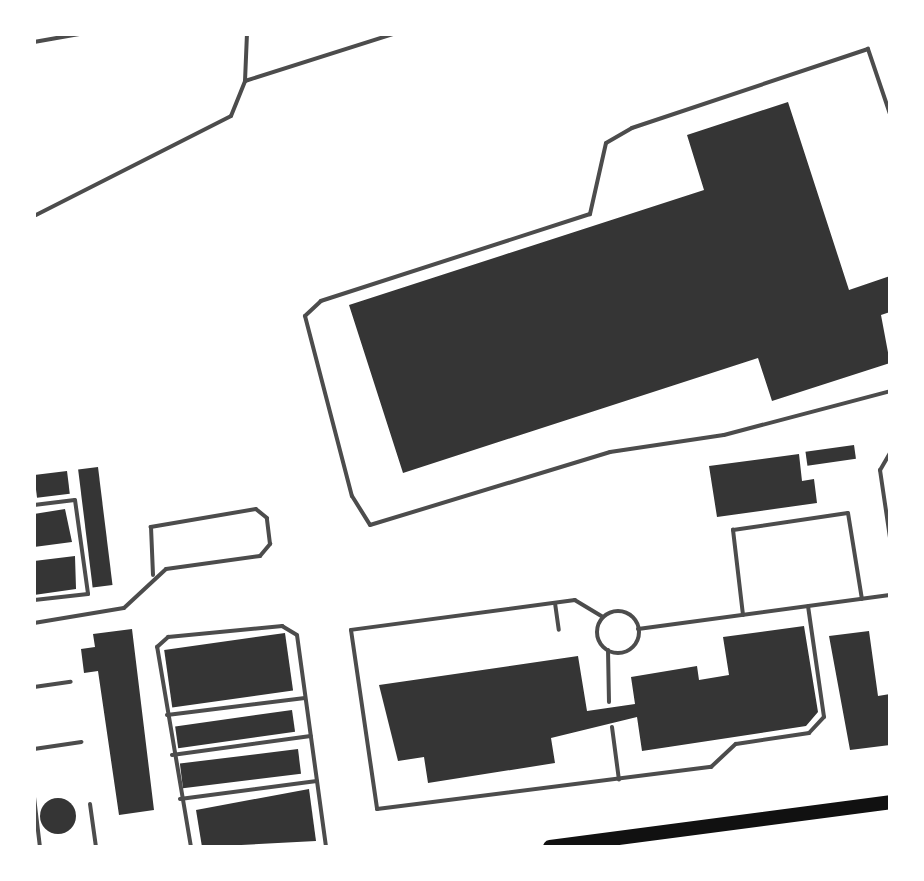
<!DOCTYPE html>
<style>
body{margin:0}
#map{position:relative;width:924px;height:881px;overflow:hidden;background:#fff;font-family:Arial,sans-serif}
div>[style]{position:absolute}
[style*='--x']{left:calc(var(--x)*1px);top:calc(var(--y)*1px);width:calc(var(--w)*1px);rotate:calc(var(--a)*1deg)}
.building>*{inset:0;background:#353535;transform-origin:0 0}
.round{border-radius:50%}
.service>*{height:4px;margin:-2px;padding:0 2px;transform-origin:2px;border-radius:2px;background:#4c4c4c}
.service>.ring{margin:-2px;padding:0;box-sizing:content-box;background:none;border:4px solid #4c4c4c;border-radius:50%}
.primary>*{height:14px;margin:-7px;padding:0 7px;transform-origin:7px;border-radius:7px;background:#111}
span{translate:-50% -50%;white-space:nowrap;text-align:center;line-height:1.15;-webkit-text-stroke:8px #fff;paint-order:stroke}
.frame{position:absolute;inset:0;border:36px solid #fff;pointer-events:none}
</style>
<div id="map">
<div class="building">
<i style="clip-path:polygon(788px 102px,849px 290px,890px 276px,890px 312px,881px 315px,890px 363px,772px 401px,758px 358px,403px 473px,349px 305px,704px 190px,687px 135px)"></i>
<i style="left:854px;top:445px;width:14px;height:49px;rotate:82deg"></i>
<i style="clip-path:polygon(799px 454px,802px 481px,814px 479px,817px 503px,717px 517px,709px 466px)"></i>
<i style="left:98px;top:467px;width:119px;height:20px;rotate:83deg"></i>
<i style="left:67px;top:471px;width:23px;height:33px;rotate:83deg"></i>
<i style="clip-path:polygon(65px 509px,72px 542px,34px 547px,34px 514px)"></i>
<i style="clip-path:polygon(75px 556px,76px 589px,34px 595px,34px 561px)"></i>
<i style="clip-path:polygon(804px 626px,818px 712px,806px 726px,642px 751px,637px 717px,551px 738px,555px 763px,428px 783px,424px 757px,398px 761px,379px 685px,578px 656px,587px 711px,635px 704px,631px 677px,697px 666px,699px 680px,729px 675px,723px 637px)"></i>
<i style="clip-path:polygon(132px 629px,154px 810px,119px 815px,98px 671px,84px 673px,81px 649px,95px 647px,93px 634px)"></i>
<i style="clip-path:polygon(869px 631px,878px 696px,890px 694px,890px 745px,850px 750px,829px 636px)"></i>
<i style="left:285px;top:633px;width:58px;height:122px;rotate:82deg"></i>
<i style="left:292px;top:710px;width:22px;height:118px;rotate:82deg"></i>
<i style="left:298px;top:749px;width:25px;height:119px;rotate:83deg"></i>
<i style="clip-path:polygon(309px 789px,316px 841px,202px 847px,196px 810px)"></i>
<i class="round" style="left:40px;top:798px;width:36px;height:36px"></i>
</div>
<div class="service">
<i style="--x:34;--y:42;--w:46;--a:-10.1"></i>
<i style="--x:245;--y:81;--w:155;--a:-17.6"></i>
<i style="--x:890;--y:114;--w:69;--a:-108.7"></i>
<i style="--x:868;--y:49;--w:249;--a:161.5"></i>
<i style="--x:632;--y:128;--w:30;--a:150"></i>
<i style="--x:606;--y:143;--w:73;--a:102.7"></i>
<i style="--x:590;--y:214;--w:283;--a:162.1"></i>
<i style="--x:321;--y:301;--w:22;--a:137"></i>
<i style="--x:305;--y:316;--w:186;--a:75.4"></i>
<i style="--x:352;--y:496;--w:34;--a:58"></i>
<i style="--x:370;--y:525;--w:251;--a:-16.9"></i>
<i style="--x:610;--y:452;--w:115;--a:-8.5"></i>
<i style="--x:724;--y:435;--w:172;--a:-14.8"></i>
<i style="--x:34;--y:216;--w:221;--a:-26.9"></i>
<i style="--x:231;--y:116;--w:38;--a:-68"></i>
<i style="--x:245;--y:81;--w:47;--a:-87.6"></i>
<i style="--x:890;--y:453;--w:20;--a:120"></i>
<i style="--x:880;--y:470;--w:69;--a:81.6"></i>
<i style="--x:34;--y:505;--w:41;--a:-7"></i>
<i style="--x:75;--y:500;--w:95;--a:82.1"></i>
<i style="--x:88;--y:594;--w:54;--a:173.7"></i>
<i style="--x:555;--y:603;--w:27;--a:82"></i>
<i class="ring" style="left:597px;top:611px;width:38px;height:38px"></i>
<i style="--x:743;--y:615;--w:86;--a:-96.7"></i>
<i style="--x:733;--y:530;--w:116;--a:-8.4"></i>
<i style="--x:848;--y:513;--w:87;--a:80.8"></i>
<i style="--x:603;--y:617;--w:33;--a:-149"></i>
<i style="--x:575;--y:600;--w:226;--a:172.4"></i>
<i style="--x:351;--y:630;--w:181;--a:81.7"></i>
<i style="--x:377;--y:809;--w:337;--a:-7.2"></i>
<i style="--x:711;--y:767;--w:34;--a:-43"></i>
<i style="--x:736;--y:744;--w:74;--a:-8.6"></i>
<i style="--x:809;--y:733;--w:22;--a:-47"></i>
<i style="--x:824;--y:717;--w:112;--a:-98.2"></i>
<i style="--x:34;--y:623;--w:91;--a:-9.5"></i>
<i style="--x:124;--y:608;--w:57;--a:-42.9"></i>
<i style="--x:166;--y:569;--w:95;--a:-7.9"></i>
<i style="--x:260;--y:556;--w:16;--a:-50"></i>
<i style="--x:270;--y:544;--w:26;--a:-97"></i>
<i style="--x:267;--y:518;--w:14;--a:-141"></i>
<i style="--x:256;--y:509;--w:107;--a:170.3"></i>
<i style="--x:151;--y:527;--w:48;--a:87.6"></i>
<i style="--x:638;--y:629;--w:254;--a:-7.7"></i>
<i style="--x:608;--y:650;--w:52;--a:88.9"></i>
<i style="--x:34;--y:687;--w:37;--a:-8"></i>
<i style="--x:167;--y:715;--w:139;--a:-7"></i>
<i style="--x:612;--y:727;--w:53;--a:82.5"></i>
<i style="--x:34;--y:749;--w:48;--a:-8.5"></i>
<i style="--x:172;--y:755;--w:140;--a:-7.8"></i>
<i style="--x:34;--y:797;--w:50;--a:83.2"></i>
<i style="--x:180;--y:799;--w:138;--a:-7.5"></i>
<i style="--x:90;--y:804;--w:43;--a:82.1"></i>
<i style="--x:191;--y:847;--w:203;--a:-99.6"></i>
<i style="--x:157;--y:647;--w:15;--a:-42"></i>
<i style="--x:168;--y:637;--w:115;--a:-5.5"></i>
<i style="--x:282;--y:626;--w:17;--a:31"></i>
<i style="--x:297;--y:635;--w:214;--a:82.2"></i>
</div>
<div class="primary">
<i style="--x:550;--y:847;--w:343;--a:-7.5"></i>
</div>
<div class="frame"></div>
</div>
